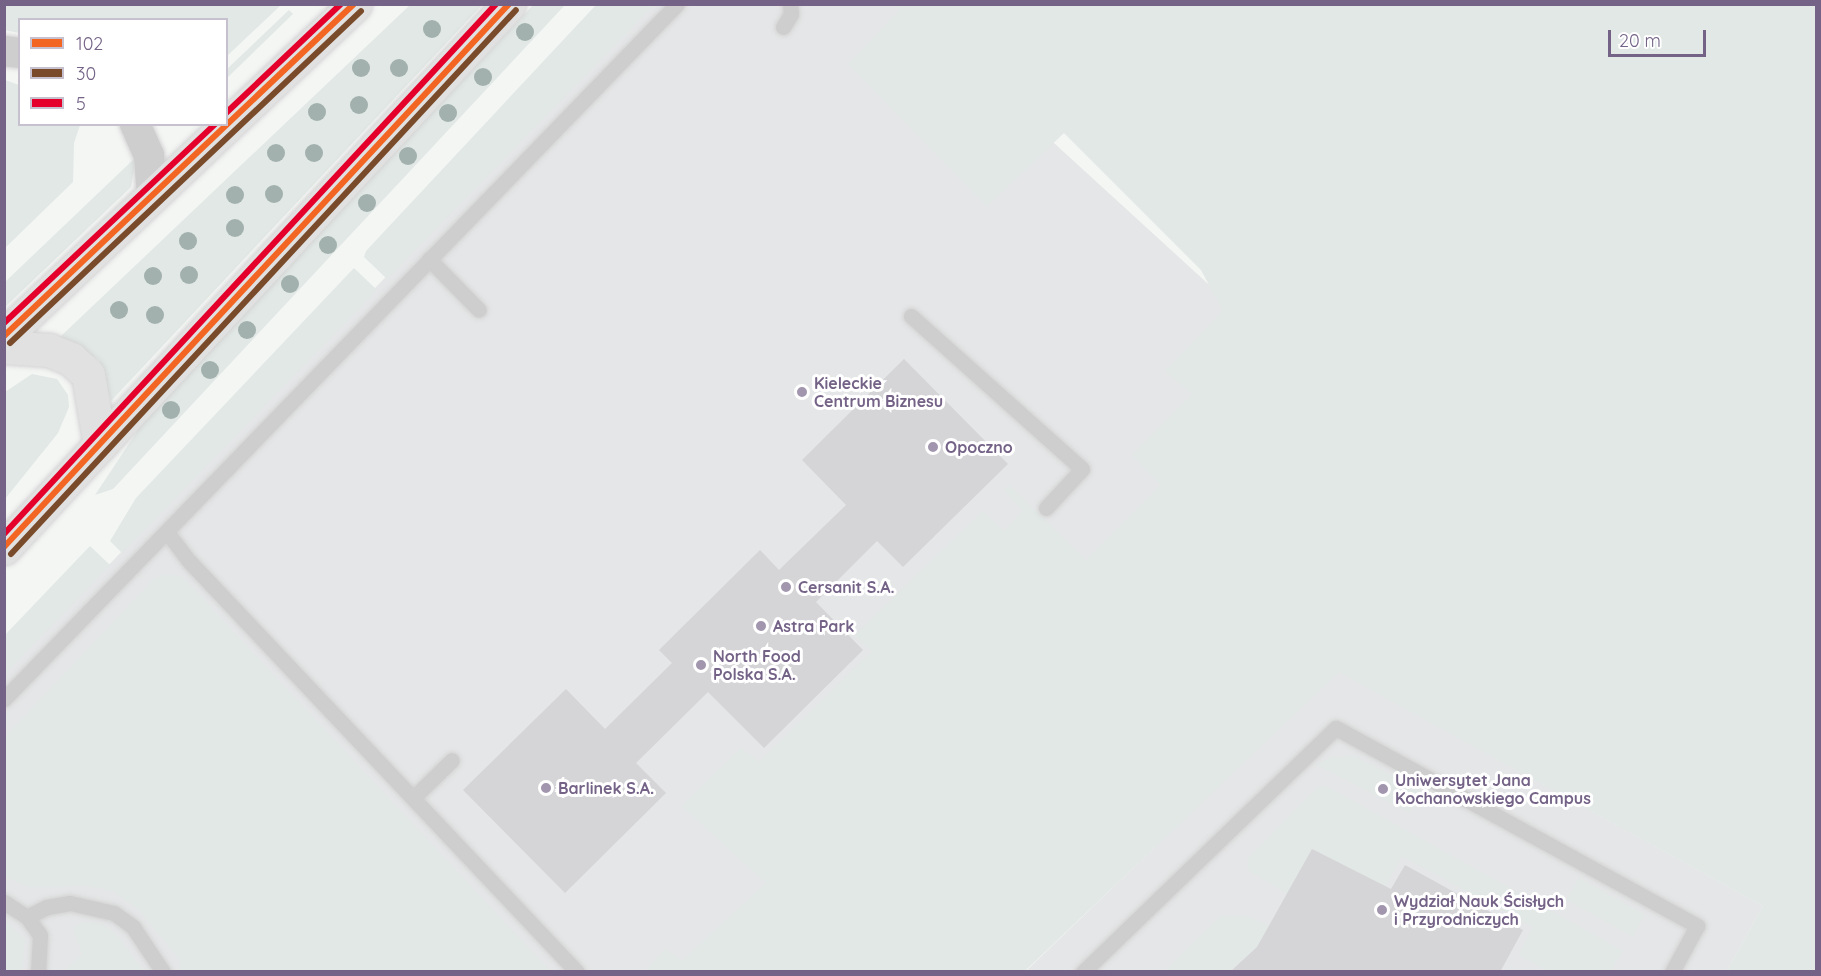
<!DOCTYPE html>
<meta charset="utf-8">
<style>
body{margin:0}
#map{position:relative;width:1821px;height:976px;overflow:hidden;background:#f4f6f4;font-family:Quicksand,sans-serif}
div>[style]{position:absolute}
[style*='--x']{left:calc(var(--x)*1px);top:calc(var(--y)*1px);width:calc(var(--w)*1px);rotate:calc(var(--a)*1deg)}
.built>*{inset:0;background:#e5e6e7}
.green>*{inset:0;background:#e1e8e5;transform-origin:0 0}
.building>*{inset:0;background:#d5d4d6}
.roads{filter:drop-shadow(0 0 2px #d3d3d3) drop-shadow(0 0 2px #d3d3d3)}
.lane>*{height:15px;margin:-7.5px;padding:0 7.5px;transform-origin:7.5px;border-radius:7.5px;background:#cfcecf}
.street>*{height:30px;margin:-15px;padding:0 15px;transform-origin:15px;border-radius:15px;background:#cfcecf}
.primary>*{height:33px;margin:-16.5px;padding:0 16.5px;transform-origin:16.5px;border-radius:16.5px;background:#e1e1e2}
.bus-1>*{height:6px;margin:-3px;padding:0 3px;transform-origin:3px;border-radius:3px;background:#f26522}
.bus-2>*{height:6px;margin:-3px;padding:0 3px;transform-origin:3px;border-radius:3px;background:#7a4b2a}
.bus-3>*{height:6px;margin:-3px;padding:0 3px;transform-origin:3px;border-radius:3px;background:#e4002b}
.trees>*{width:18px;height:18px;margin:-9px;border-radius:50%;background:#a2b1ae}
.dots>*{width:16px;height:16px;translate:-50% -50%;box-sizing:border-box;border:3px solid #fff;border-radius:50%}
span{translate:-50% -50%;white-space:nowrap;text-align:center;line-height:1.15;-webkit-text-stroke:6px #fff;paint-order:stroke}
.poi-label{font-size:16px;color:#746387;font-weight:700}
.left{translate:0 -50%;text-align:left}
.frame{position:absolute;inset:0;border:6px solid #746387;pointer-events:none}
.legend{position:absolute;left:18px;top:18px;width:210px;height:108px;box-sizing:border-box;background:#fff;border:2px solid #c7c1cf;margin:0;padding:8px 10px;list-style:none;font-size:18px;color:#746387}
.legend li{display:flex;align-items:center;gap:12px;height:30px}
.legend b{width:30px;border:2px solid #c7c1cf}
.scale{position:absolute;left:1608px;top:30px;width:98px;height:27px;box-sizing:border-box;border:3px solid #746387;border-top:0;padding-left:8px;font-size:18px;line-height:21px;white-space:nowrap;color:#746387;-webkit-text-stroke:4px #fff;paint-order:stroke}
</style>
<div id="map">
<div class="built">
<i style="clip-path:polygon(647px 5px,903px 5px,1438px 494px,960px 971px,5px 971px,4px 674px)"></i>
<i style="clip-path:polygon(1338px 671px,1763px 906px,1727px 971px,1025px 972px)"></i>
</div>
<div class="green">
<i style="clip-path:polygon(5px 4px,281px 4px,281px 5px,227px 56px,226px 20px,20px 20px,19px 33px,5px 30px)"></i>
<i style="clip-path:polygon(410px 5px,482px 5px,111px 401px,99px 360px,60px 337px)"></i>
<i style="clip-path:polygon(533px 5px,565px 5px,113px 489px,95px 495px,144px 421px)"></i>
<i style="clip-path:polygon(596px 5px,654px 5px,387px 279px,364px 257px,366px 251px)"></i>
<i style="clip-path:polygon(895px 5px,1816px 5px,1816px 971px,1727px 971px,1763px 906px,1339px 672px,1025px 971px,645px 971px,665px 949px,682px 961px,766px 883px,682px 806px,741px 748px,759px 762px,872px 651px,855px 635px,983px 511px,1004px 531px,1023px 511px,1004px 490px,1010px 486px,1086px 560px,1161px 485px,1132px 455px,1192px 394px,1165px 371px,1223px 311px,1201px 270px,1064px 133px,987px 206px,848px 64px,900px 10px)"></i>
<i style="clip-path:polygon(289px 10px,293px 14px,227px 78px,227px 69px)"></i>
<i style="clip-path:polygon(5px 80px,19px 85px,20px 124px,80px 125px,74px 143px,73px 182px,5px 248px)"></i>
<i style="clip-path:polygon(136px 157px,131px 187px,5px 307px,5px 282px)"></i>
<i style="clip-path:polygon(354px 268px,377px 290px,122px 553px,110px 541px,136px 498px)"></i>
<i style="clip-path:polygon(32px 374px,57px 379px,68px 395px,69px 407px,58px 433px,5px 499px,5px 392px)"></i>
<i style="clip-path:polygon(90px 546px,110px 565px,5px 674px,5px 635px)"></i>
<i style="clip-path:polygon(165px 575px,180px 576px,189px 584px,550px 971px,180px 971px,180px 960px,138px 909px,113px 891px,88px 886px,30px 887px,5px 877px,5px 737px,154px 579px)"></i>
<i style="clip-path:polygon(1354px 756px,1421px 790px,1409px 812px,1317px 765px,1331px 757px)"></i>
<i style="clip-path:polygon(1326px 786px,1623px 951px,1611px 971px,1547px 971px,1519px 955px,1533px 927px,1402px 856px,1385px 887px,1312px 849px,1287px 894px,1248px 870px,1248px 858px,1317px 788px)"></i>
<i style="left:1579px;top:878px;width:75px;height:25px;rotate:29deg"></i>
<i style="clip-path:polygon(1221px 916px,1248px 916px,1269px 926px,1257px 947px,1230px 971px,1165px 971px)"></i>
<i style="clip-path:polygon(4px 920px,25px 940px,22px 971px,5px 971px)"></i>
<i style="clip-path:polygon(84px 922px,101px 924px,116px 934px,144px 971px,65px 971px,82px 955px,73px 927px)"></i>
</div>
<div class="building">
<i style="clip-path:polygon(904px 359px,1008px 464px,903px 567px,877px 541px,816px 602px,863px 650px,764px 748px,708px 692px,636px 763px,666px 793px,565px 893px,463px 790px,566px 689px,605px 729px,672px 663px,659px 650px,760px 550px,779px 570px,846px 505px,802px 460px)"></i>
<i style="clip-path:polygon(1312px 849px,1391px 889px,1405px 865px,1523px 930px,1500px 972px,1230px 972px,1257px 947px)"></i>
</div>
<div class="roads">
<div class="lane">
<i style="--x:783;--y:27;--w:15;--a:-58"></i>
<i style="--x:791;--y:14;--w:10;--a:-96"></i>
<i style="--x:429;--y:259;--w:71;--a:45.6"></i>
<i style="--x:911;--y:316;--w:229;--a:41.8"></i>
<i style="--x:1082;--y:469;--w:53;--a:132.7"></i>
<i style="--x:167;--y:532;--w:36;--a:53"></i>
<i style="--x:189;--y:561;--w:565;--a:46.65"></i>
<i style="--x:4;--y:699;--w:967;--a:-45.92"></i>
<i style="--x:413;--y:798;--w:54;--a:-44.3"></i>
<i style="--x:4;--y:902;--w:27;--a:33"></i>
<i style="--x:27;--y:917;--w:22;--a:54"></i>
<i style="--x:40;--y:935;--w:37;--a:93"></i>
<i style="--x:27;--y:917;--w:22;--a:-27"></i>
<i style="--x:47;--y:907;--w:23;--a:-10"></i>
<i style="--x:70;--y:903;--w:45;--a:12.8"></i>
<i style="--x:114;--y:913;--w:24;--a:36"></i>
<i style="--x:133;--y:927;--w:54;--a:56.3"></i>
<i style="--x:1083;--y:972;--w:351;--a:-44"></i>
<i style="--x:1336;--y:728;--w:412;--a:28.7"></i>
<i style="--x:1697;--y:926;--w:52;--a:118.5"></i>
</div>
<div class="street">
<i style="--x:4;--y:51;--w:16;--a:7"></i>
<i style="--x:135;--y:124;--w:34;--a:66"></i>
<i style="--x:149;--y:155;--w:42;--a:85.9"></i>
</div>
<div class="primary">
<i style="--x:4;--y:336;--w:483;--a:-43.4"></i>
<i style="--x:4;--y:347;--w:45;--a:3.8"></i>
<i style="--x:49;--y:350;--w:24;--a:22"></i>
<i style="--x:71;--y:359;--w:23;--a:43"></i>
<i style="--x:88;--y:375;--w:71;--a:80.3"></i>
<i style="--x:4;--y:548;--w:742;--a:-47.13"></i>
</div>
</div>
<div class="bus-1">
<i style="--x:4;--y:336;--w:482;--a:-43.5"></i>
<i style="--x:4;--y:547;--w:742;--a:-47.08"></i>
</div>
<div class="bus-2">
<i style="--x:10;--y:343;--w:483;--a:-43.4"></i>
<i style="--x:11;--y:554;--w:742;--a:-47.13"></i>
</div>
<div class="bus-3">
<i style="--x:226;--y:113;--w:158;--a:-43.5"></i>
<i style="--x:4;--y:323;--w:290;--a:-43.3"></i>
<i style="--x:4;--y:534;--w:723;--a:-47.13"></i>
</div>
<div class="trees">
<i style="left:432px;top:29px"></i>
<i style="left:525px;top:32px"></i>
<i style="left:361px;top:68px"></i>
<i style="left:399px;top:68px"></i>
<i style="left:483px;top:77px"></i>
<i style="left:359px;top:105px"></i>
<i style="left:317px;top:112px"></i>
<i style="left:448px;top:113px"></i>
<i style="left:276px;top:153px"></i>
<i style="left:314px;top:153px"></i>
<i style="left:408px;top:156px"></i>
<i style="left:274px;top:194px"></i>
<i style="left:235px;top:195px"></i>
<i style="left:367px;top:203px"></i>
<i style="left:235px;top:228px"></i>
<i style="left:188px;top:241px"></i>
<i style="left:328px;top:245px"></i>
<i style="left:189px;top:275px"></i>
<i style="left:153px;top:276px"></i>
<i style="left:290px;top:284px"></i>
<i style="left:119px;top:310px"></i>
<i style="left:155px;top:315px"></i>
<i style="left:247px;top:330px"></i>
<i style="left:210px;top:370px"></i>
<i style="left:171px;top:410px"></i>
</div>
<div class="dots">
<i style="left:802px;top:392px;background:#a196ad"></i>
<i style="left:933px;top:447px;background:#a196ad"></i>
<i style="left:786px;top:587px;background:#a196ad"></i>
<i style="left:761px;top:626px;background:#a196ad"></i>
<i style="left:701px;top:665px;background:#a196ad"></i>
<i style="left:546px;top:788px;background:#a196ad"></i>
<i style="left:1383px;top:789px;background:#a196ad"></i>
<i style="left:1382px;top:910px;background:#a196ad"></i>
</div>
<div class="poi-label">
<span class="left" style="left:814px;top:392px">Kieleckie<br>Centrum Biznesu</span>
<span class="left" style="left:945px;top:447px">Opoczno</span>
<span class="left" style="left:798px;top:587px">Cersanit S.A.</span>
<span class="left" style="left:773px;top:626px">Astra Park</span>
<span class="left" style="left:713px;top:665px">North Food<br>Polska S.A.</span>
<span class="left" style="left:1395px;top:789px">Uniwersytet Jana<br>Kochanowskiego Campus</span>
<span class="left" style="left:558px;top:788px">Barlinek S.A.</span>
<span class="left" style="left:1394px;top:910px">Wydział Nauk Ścisłych<br>i Przyrodniczych</span>
</div>
<div class="frame"></div>
<ul class="legend">
<li><b style="height:8px;background:#f26522"></b>102</li>
<li><b style="height:8px;background:#7a4b2a"></b>30</li>
<li><b style="height:8px;background:#e4002b"></b>5</li>
</ul>
<div class="scale">20 m</div>
</div>
